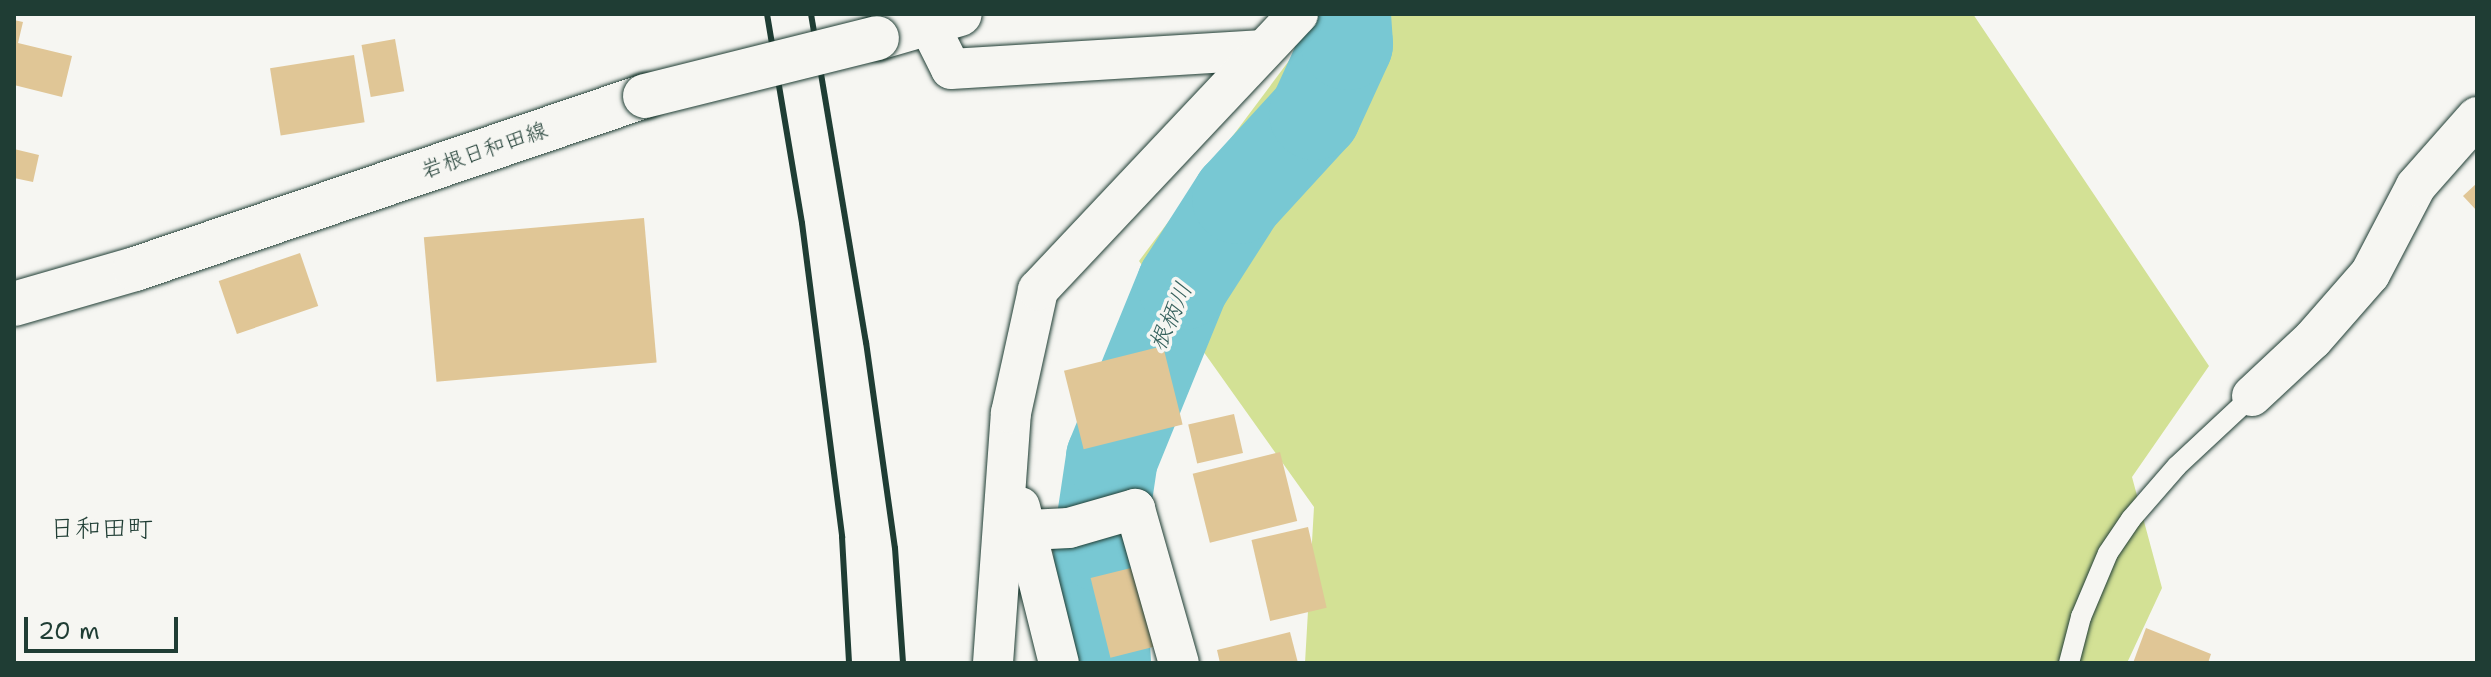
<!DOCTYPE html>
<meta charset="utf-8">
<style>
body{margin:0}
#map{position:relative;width:2491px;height:677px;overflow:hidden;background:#f6f6f2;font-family:"Shantell Sans","Klee One",sans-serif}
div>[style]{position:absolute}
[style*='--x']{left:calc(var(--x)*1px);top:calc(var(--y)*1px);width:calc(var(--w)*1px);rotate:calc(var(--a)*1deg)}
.green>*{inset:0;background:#d3e195}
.river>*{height:92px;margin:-46px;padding:0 46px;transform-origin:46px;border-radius:46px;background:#78c8d3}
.building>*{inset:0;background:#e0c696;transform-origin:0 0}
.roads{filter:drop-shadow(0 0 2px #1f3d34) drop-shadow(0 0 2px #1f3d34)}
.service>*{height:20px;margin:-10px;padding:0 10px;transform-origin:10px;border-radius:10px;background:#f6f6f2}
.minor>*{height:40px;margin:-20px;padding:0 20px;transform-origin:20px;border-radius:20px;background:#f6f6f2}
.secondary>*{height:44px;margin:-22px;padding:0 22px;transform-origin:22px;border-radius:22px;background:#f6f6f2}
.rail>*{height:6px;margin:-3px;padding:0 3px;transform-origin:3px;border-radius:3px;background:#1f3d34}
.bridges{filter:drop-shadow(0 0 2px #1f3d34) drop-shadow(0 0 2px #1f3d34)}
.secondary-bridge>*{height:44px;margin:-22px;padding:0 22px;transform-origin:22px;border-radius:22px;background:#f6f6f2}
span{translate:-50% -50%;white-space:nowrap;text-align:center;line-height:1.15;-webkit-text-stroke:7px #f6f6f2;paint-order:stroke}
.street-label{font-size:22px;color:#1f3d34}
.water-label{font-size:24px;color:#35605c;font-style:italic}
.quarter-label{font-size:26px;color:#1f3d34}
.frame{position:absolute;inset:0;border:16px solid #1f3d34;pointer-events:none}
.scale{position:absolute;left:24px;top:617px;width:154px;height:36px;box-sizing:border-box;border:4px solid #1f3d34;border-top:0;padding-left:10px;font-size:24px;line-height:28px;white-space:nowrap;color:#1f3d34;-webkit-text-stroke:6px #f6f6f2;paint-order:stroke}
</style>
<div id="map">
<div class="green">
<i style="clip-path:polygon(1324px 14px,1973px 14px,2209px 366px,2132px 477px,2162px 588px,2127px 663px,1305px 663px,1314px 507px,1139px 261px)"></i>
</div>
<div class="river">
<i style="--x:1105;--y:663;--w:118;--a:-92.9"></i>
<i style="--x:1099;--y:545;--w:88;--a:-81.5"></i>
<i style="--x:1112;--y:458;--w:188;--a:-67.8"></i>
<i style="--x:1183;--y:284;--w:102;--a:-57.4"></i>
<i style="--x:1238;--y:198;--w:114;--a:-47.5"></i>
<i style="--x:1315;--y:114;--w:77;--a:-65.4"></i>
<i style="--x:1347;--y:44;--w:30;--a:-94"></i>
</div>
<div class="building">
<i style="clip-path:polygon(14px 20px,23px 22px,18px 43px,72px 56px,62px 97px,14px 85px)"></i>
<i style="left:395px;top:39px;width:53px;height:34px;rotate:80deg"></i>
<i style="left:354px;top:55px;width:68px;height:85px;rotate:81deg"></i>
<i style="clip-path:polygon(14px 149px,39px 155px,33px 182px,14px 178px)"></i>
<i style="clip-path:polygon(2477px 183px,2477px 211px,2463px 196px)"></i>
<i style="left:644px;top:218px;width:145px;height:221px;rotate:85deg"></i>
<i style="left:300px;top:253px;width:56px;height:86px;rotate:71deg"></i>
<i style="left:1163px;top:346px;width:81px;height:102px;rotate:76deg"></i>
<i style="left:1234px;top:414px;width:40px;height:47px;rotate:77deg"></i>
<i style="left:1280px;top:452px;width:71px;height:90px;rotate:76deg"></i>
<i style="left:1308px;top:527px;width:83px;height:58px;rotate:77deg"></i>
<i style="left:1143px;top:565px;width:82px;height:54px;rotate:76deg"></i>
<i style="clip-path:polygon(2146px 628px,2211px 654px,2208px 663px,2133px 663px)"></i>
<i style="clip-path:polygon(1290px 632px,1298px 663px,1220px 663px,1217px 650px)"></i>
</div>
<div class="roads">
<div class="service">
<i style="--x:2069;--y:663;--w:48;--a:-75.4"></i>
<i style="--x:2081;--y:617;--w:69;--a:-67.1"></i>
<i style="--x:2108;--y:553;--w:41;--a:-55.9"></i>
<i style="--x:2131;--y:519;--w:70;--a:-49"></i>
<i style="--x:2177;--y:466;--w:103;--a:-43"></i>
</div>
<div class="minor">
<i style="--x:928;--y:23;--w:51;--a:63.4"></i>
<i style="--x:951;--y:69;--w:313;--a:-3.5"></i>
<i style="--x:2252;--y:396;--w:83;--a:-43.1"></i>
<i style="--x:2313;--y:339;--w:86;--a:-48.8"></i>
<i style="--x:2370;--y:274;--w:99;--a:-62.4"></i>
<i style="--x:2416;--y:186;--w:92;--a:-48.5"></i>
<i style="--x:1020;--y:507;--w:161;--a:76"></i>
<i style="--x:1029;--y:530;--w:40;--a:-2.9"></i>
<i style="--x:1069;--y:528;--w:69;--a:-16.1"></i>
<i style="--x:1135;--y:509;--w:160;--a:74.1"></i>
<i style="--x:993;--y:663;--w:251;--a:-85.9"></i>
<i style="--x:1011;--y:413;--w:126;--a:-77.6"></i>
<i style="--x:1038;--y:290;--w:379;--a:-46.7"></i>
</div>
<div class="secondary">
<i style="--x:877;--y:38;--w:86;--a:-16.1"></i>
<i style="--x:14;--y:304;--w:126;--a:-16.1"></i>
<i style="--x:135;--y:269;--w:539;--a:-18.74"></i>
</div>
</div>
<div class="rail">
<i style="--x:767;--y:14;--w:212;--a:80.5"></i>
<i style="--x:802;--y:223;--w:317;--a:82.7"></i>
<i style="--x:842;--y:537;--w:126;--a:86.8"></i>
<i style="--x:811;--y:14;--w:333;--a:80.5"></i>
<i style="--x:866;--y:342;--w:208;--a:82"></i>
<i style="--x:895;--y:548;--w:115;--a:86"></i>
</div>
<div class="bridges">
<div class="secondary-bridge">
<i style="--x:645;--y:96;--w:239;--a:-14"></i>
</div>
</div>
<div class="street-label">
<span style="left:484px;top:150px;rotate:-19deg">岩根日和田線</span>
</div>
<div class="water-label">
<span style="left:1171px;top:317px;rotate:-66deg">根柄川</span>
</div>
<div class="quarter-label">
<span style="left:101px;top:528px">日和田町</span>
</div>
<div class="frame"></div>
<div class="scale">20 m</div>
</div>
